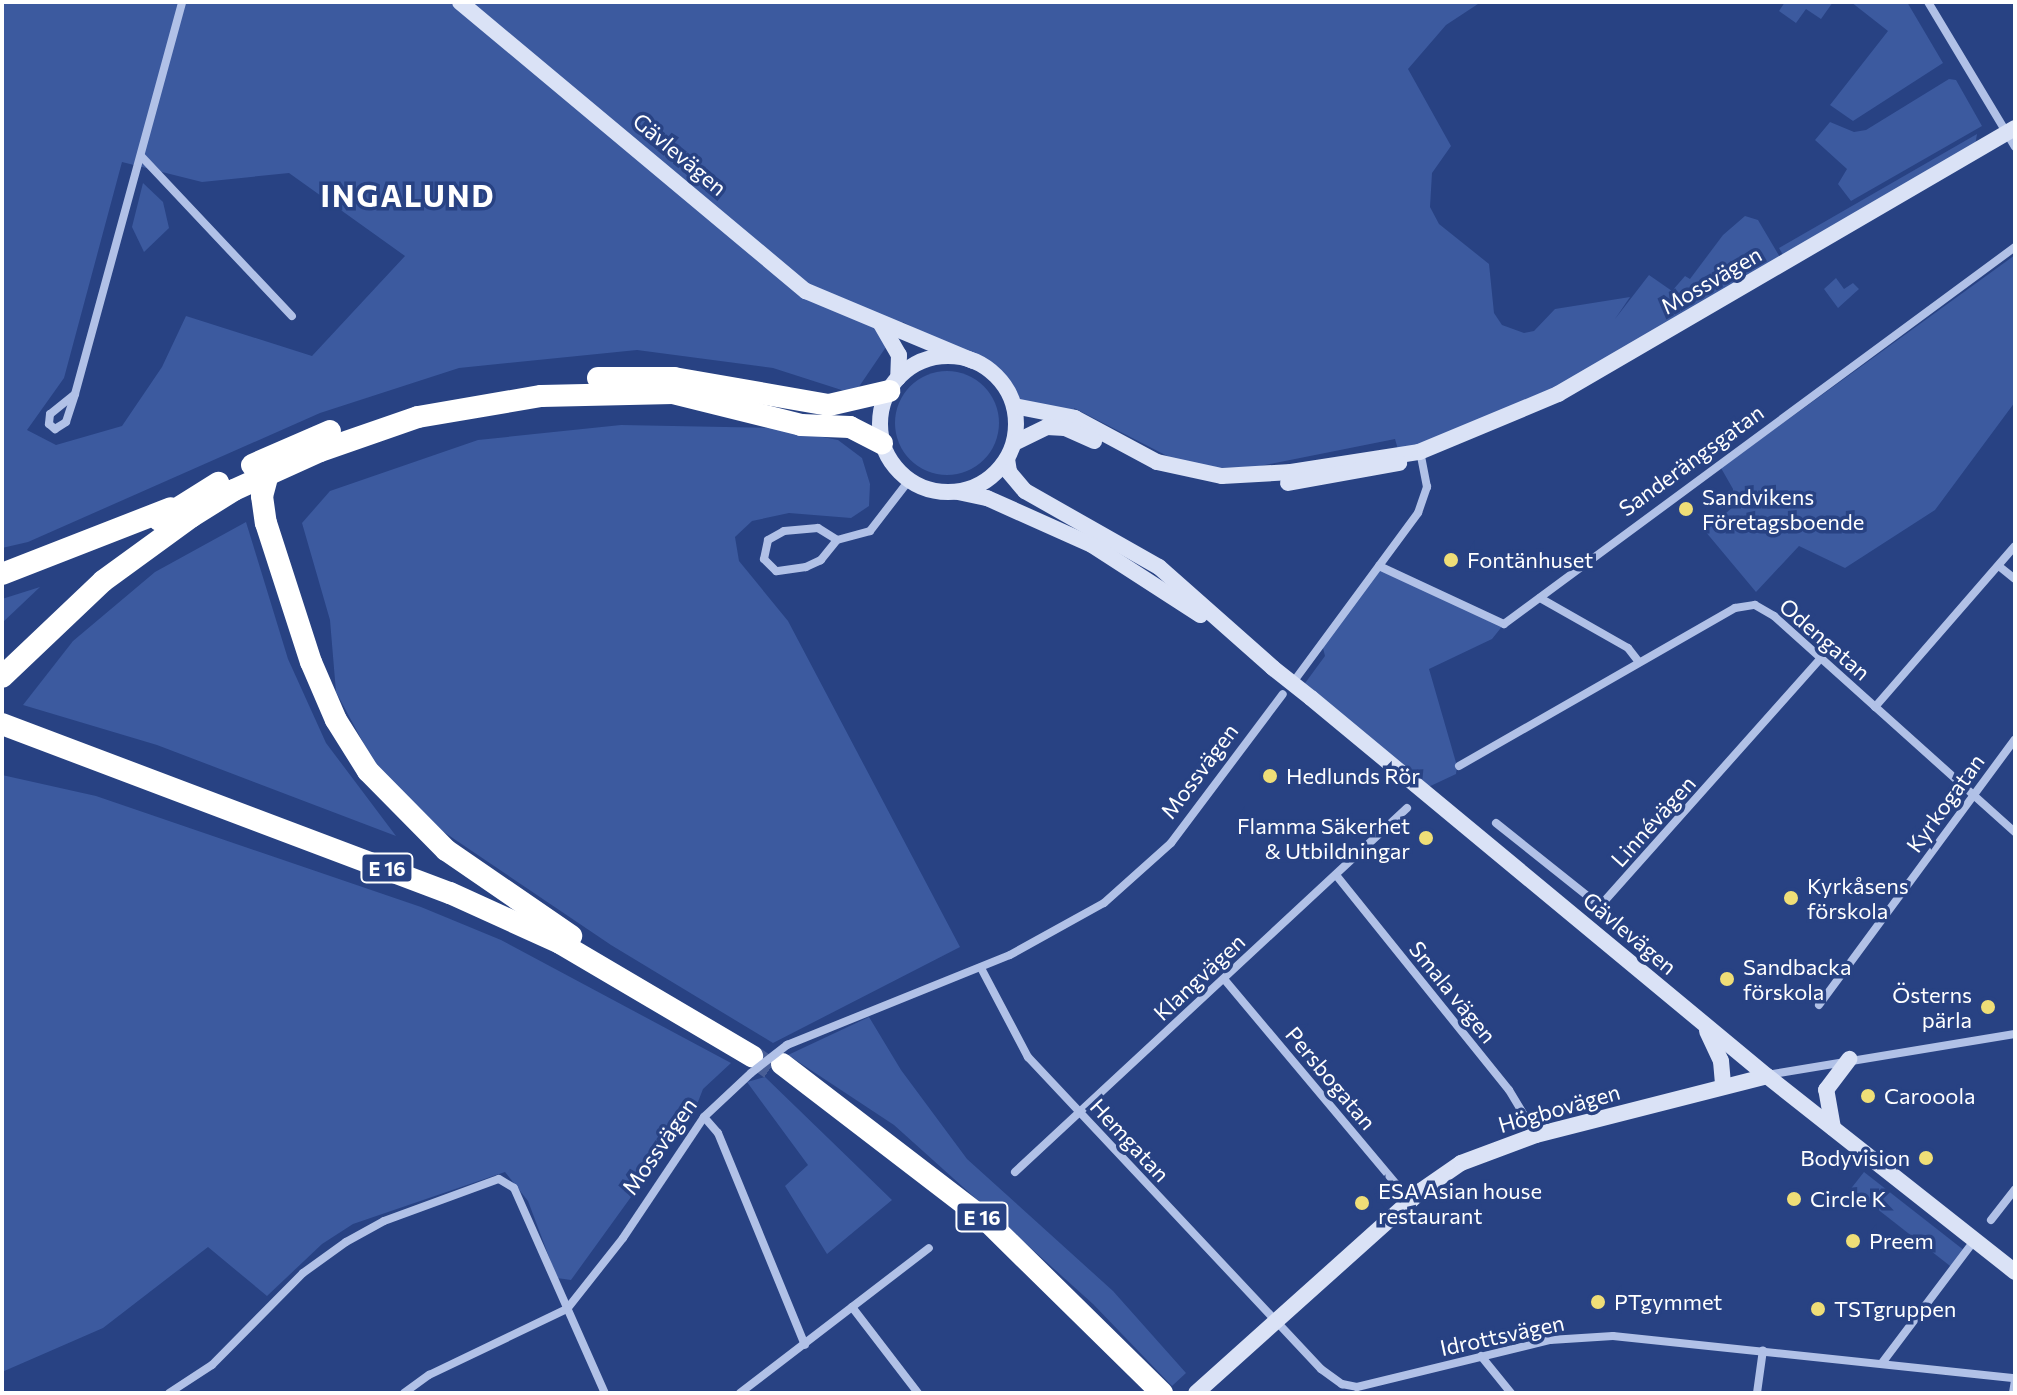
<!DOCTYPE html>
<meta charset="utf-8">
<style>
body{margin:0}
#map{position:relative;width:2017px;height:1395px;overflow:hidden;background:#284283;font-family:Commissioner,sans-serif}
div>[style]{position:absolute}
[style*='--x']{left:calc(var(--x)*1px);top:calc(var(--y)*1px);width:calc(var(--w)*1px);rotate:calc(var(--a)*1deg)}
.green>*{inset:0;background:#3c5a9f;transform-origin:0 0}
.round{border-radius:50%}
.highway-tunnel>*{height:22px;margin-top:-11px;transform-origin:0;background:repeating-linear-gradient(90deg,#485e96 0 22px,transparent 0 33px)}
.street>*{height:8px;margin:-4px;padding:0 4px;transform-origin:4px;border-radius:4px;background:#b1c1e7}
.secondary>*{height:16px;margin:-8px;padding:0 8px;transform-origin:8px;border-radius:8px;background:#dae2f6}
.secondary>.ring{margin:-8px;padding:0;box-sizing:content-box;background:none;border:16px solid #dae2f6;border-radius:50%}
.highway>*{height:22px;margin:-11px;padding:0 11px;transform-origin:11px;border-radius:11px;background:#fff}
.street-bridge>*{height:8px;margin:-4px;padding:0 4px;transform-origin:4px;border-radius:4px;background:#b1c1e7}
.secondary-bridge>*{height:16px;margin:-8px;padding:0 8px;transform-origin:8px;border-radius:8px;background:#dae2f6}
.dots>*{width:22px;height:22px;translate:-50% -50%;box-sizing:border-box;border:4px solid #284283;border-radius:50%}
span{translate:-50% -50%;white-space:nowrap;text-align:center;line-height:1.15;-webkit-text-stroke:7px #284283;paint-order:stroke}
.shield-label span{padding:2px 6px;background:#284283;border:2px solid;border-radius:6px;-webkit-text-stroke-width:0}
.shield-label{font-size:20px;color:#fff;font-weight:700}
.street-label{font-size:22px;color:#fff}
.poi-label{font-size:22px;color:#fff}
.left{translate:0 -50%;text-align:left}
.right{translate:-100% -50%;text-align:right}
.district-label{font-size:30px;color:#fff;font-weight:700;letter-spacing:2px}
.frame{position:absolute;inset:0;border:4px solid #fff;pointer-events:none}
</style>
<div id="map">
<div class="green">
<i style="clip-path:polygon(evenodd,2px 2px,1481px 2px,1446px 25px,1408px 69px,1451px 146px,1432px 173px,1430px 207px,1439px 224px,1489px 264px,1494px 313px,1502px 325px,1524px 333px,1534px 331px,1555px 309px,1630px 297px,1615px 319px,1649px 275px,1672px 291px,1685px 276px,1690px 279px,1723px 235px,1745px 216px,1758px 220px,1784px 264px,1558px 394px,1399px 453px,1395px 439px,1255px 467px,1212px 468px,1175px 460px,1074px 408px,1075px 418px,1014px 406px,992px 371px,903px 322px,854px 394px,773px 368px,637px 350px,459px 368px,320px 413px,28px 542px,2px 548px,2px 2px,122px 162px,202px 182px,289px 173px,405px 256px,312px 356px,186px 316px,162px 367px,122px 426px,56px 445px,27px 430px,64px 378px,122px 162px)"></i>
<i style="clip-path:polygon(1785px 2px,1833px 2px,1821px 19px,1806px 9px,1796px 23px,1779px 11px)"></i>
<i style="clip-path:polygon(1851px 2px,1907px 2px,1943px 63px,1853px 121px,1830px 105px,1888px 31px)"></i>
<i style="clip-path:polygon(1949px 79px,1956px 80px,1982px 126px,1851px 201px,1838px 184px,1847px 169px,1815px 140px,1830px 122px,1854px 132px,1866px 130px)"></i>
<i style="clip-path:polygon(1977px 134px,1975px 146px,1783px 255px,1779px 248px)"></i>
<i style="clip-path:polygon(143px 183px,163px 202px,169px 228px,144px 252px,132px 227px)"></i>
<i style="clip-path:polygon(2015px 255px,2015px 402px,1935px 510px,1845px 568px,1799px 546px,1756px 592px,1705px 531px,1733px 507px,1733px 489px,1721px 468px)"></i>
<i style="clip-path:polygon(1836px 278px,1844px 289px,1853px 283px,1859px 289px,1838px 308px,1824px 289px)"></i>
<i class="round" style="left:895px;top:371px;width:104px;height:104px"></i>
<i style="clip-path:polygon(621px 425px,777px 428px,838px 440px,862px 458px,870px 484px,869px 506px,851px 518px,789px 513px,752px 521px,735px 537px,739px 561px,788px 621px,960px 947px,773px 1043px,611px 945px,426px 820px,379px 772px,336px 692px,330px 620px,302px 523px,330px 491px,478px 440px)"></i>
<i style="clip-path:polygon(246px 522px,288px 659px,326px 743px,396px 836px,157px 745px,23px 705px,73px 641px,155px 572px)"></i>
<i style="clip-path:polygon(1379px 566px,1504px 624px,1492px 639px,1429px 669px,1457px 766px,1456px 774px,1422px 790px,1300px 690px,1325px 656px,1322px 644px)"></i>
<i style="clip-path:polygon(40px 587px,2px 623px,2px 599px)"></i>
<i style="clip-path:polygon(2px 775px,96px 796px,421px 907px,501px 940px,731px 1063px,703px 1089px,696px 1107px,571px 1280px,557px 1278px,528px 1201px,505px 1172px,353px 1224px,322px 1244px,267px 1296px,208px 1247px,103px 1328px,2px 1372px)"></i>
<i style="clip-path:polygon(869px 1017px,901px 1070px,967px 1159px,1113px 1291px,1186px 1373px,1172px 1386px,1093px 1304px,894px 1125px,788px 1055px)"></i>
<i style="clip-path:polygon(765px 1077px,892px 1200px,827px 1254px,785px 1186px,808px 1165px,747px 1082px)"></i>
<i style="left:1864px;top:1172px;width:129px;height:21px;rotate:38deg"></i>
</div>
<div class="highway-tunnel">
<i style="--x:752;--y:1056;--w:27;--a:34"></i>
</div>
<div class="street">
<i style="--x:1928;--y:2;--w:169;--a:59"></i>
<i style="--x:141;--y:156;--w:220;--a:46.7"></i>
<i style="--x:75;--y:394;--w:32;--a:141"></i>
<i style="--x:50;--y:414;--w:10;--a:96"></i>
<i style="--x:49;--y:424;--w:8;--a:40"></i>
<i style="--x:55;--y:429;--w:13;--a:-32"></i>
<i style="--x:66;--y:422;--w:29;--a:-72"></i>
<i style="--x:75;--y:394;--w:406;--a:-74.7"></i>
<i style="--x:837;--y:540;--w:26;--a:129"></i>
<i style="--x:821;--y:560;--w:17;--a:155"></i>
<i style="--x:806;--y:567;--w:30;--a:172"></i>
<i style="--x:776;--y:571;--w:17;--a:-135"></i>
<i style="--x:764;--y:559;--w:19;--a:-78"></i>
<i style="--x:768;--y:540;--w:18;--a:-29"></i>
<i style="--x:784;--y:531;--w:34;--a:-5"></i>
<i style="--x:818;--y:528;--w:22;--a:32"></i>
<i style="--x:837;--y:540;--w:34;--a:-15"></i>
<i style="--x:870;--y:531;--w:66;--a:-52.4"></i>
<i style="--x:1379;--y:566;--w:138;--a:24.9"></i>
<i style="--x:1504;--y:624;--w:635;--a:-36.42"></i>
<i style="--x:2000;--y:567;--w:19;--a:39"></i>
<i style="--x:1540;--y:598;--w:101;--a:29.6"></i>
<i style="--x:1628;--y:648;--w:18;--a:52"></i>
<i style="--x:1297;--y:677;--w:204;--a:-53.6"></i>
<i style="--x:1418;--y:513;--w:28;--a:-71"></i>
<i style="--x:1427;--y:487;--w:36;--a:-101"></i>
<i style="--x:1875;--y:707;--w:213;--a:-49"></i>
<i style="--x:1459;--y:766;--w:318;--a:-29.8"></i>
<i style="--x:1735;--y:608;--w:20;--a:-9"></i>
<i style="--x:1755;--y:605;--w:22;--a:30"></i>
<i style="--x:1774;--y:616;--w:324;--a:41.9"></i>
<i style="--x:1496;--y:823;--w:133;--a:38.6"></i>
<i style="--x:1600;--y:906;--w:332;--a:-48.3"></i>
<i style="--x:1336;--y:875;--w:276;--a:51.2"></i>
<i style="--x:1509;--y:1090;--w:52;--a:59"></i>
<i style="--x:981;--y:968;--w:101;--a:62.2"></i>
<i style="--x:1028;--y:1057;--w:428;--a:46.8"></i>
<i style="--x:1321;--y:1369;--w:26;--a:36"></i>
<i style="--x:1342;--y:1384;--w:15;--a:11"></i>
<i style="--x:1357;--y:1387;--w:199;--a:-13.7"></i>
<i style="--x:1550;--y:1340;--w:63;--a:-3.6"></i>
<i style="--x:1613;--y:1336;--w:404;--a:6"></i>
<i style="--x:1224;--y:979;--w:290;--a:50"></i>
<i style="--x:1819;--y:1005;--w:330;--a:-53.6"></i>
<i style="--x:787;--y:1045;--w:240;--a:-22"></i>
<i style="--x:1010;--y:955;--w:107;--a:-29"></i>
<i style="--x:1104;--y:903;--w:90;--a:-41.8"></i>
<i style="--x:1171;--y:843;--w:186;--a:-53.1"></i>
<i style="--x:1767;--y:1075;--w:251;--a:-9.4"></i>
<i style="--x:704;--y:1117;--w:21;--a:49"></i>
<i style="--x:718;--y:1133;--w:229;--a:67.7"></i>
<i style="--x:1015;--y:1172;--w:535;--a:-42.88"></i>
<i style="--x:1991;--y:1220;--w:39;--a:-52"></i>
<i style="--x:852;--y:1307;--w:108;--a:52.5"></i>
<i style="--x:1481;--y:1356;--w:48;--a:51"></i>
<i style="--x:1882;--y:1363;--w:153;--a:-53"></i>
<i style="--x:169;--y:1393;--w:51;--a:-33.1"></i>
<i style="--x:212;--y:1365;--w:129;--a:-45.3"></i>
<i style="--x:303;--y:1273;--w:53;--a:-35.8"></i>
<i style="--x:346;--y:1242;--w:43;--a:-28.9"></i>
<i style="--x:384;--y:1221;--w:122;--a:-20.1"></i>
<i style="--x:499;--y:1179;--w:17;--a:31"></i>
<i style="--x:514;--y:1188;--w:224;--a:66.1"></i>
<i style="--x:404;--y:1393;--w:31;--a:-36"></i>
<i style="--x:429;--y:1375;--w:153;--a:-25.6"></i>
<i style="--x:567;--y:1309;--w:90;--a:-51.7"></i>
<i style="--x:623;--y:1238;--w:146;--a:-56.2"></i>
<i style="--x:704;--y:1117;--w:64;--a:-43.1"></i>
<i style="--x:740;--y:1393;--w:238;--a:-37.5"></i>
<i style="--x:1757;--y:1393;--w:43;--a:-82.1"></i>
<i style="--x:2013;--y:1393;--w:12;--a:-81"></i>
</div>
<div class="secondary">
<i style="--x:460;--y:2;--w:451;--a:39.9"></i>
<i style="--x:806;--y:291;--w:181;--a:22.7"></i>
<i style="--x:881;--y:324;--w:36;--a:60"></i>
<i style="--x:899;--y:355;--w:23;--a:92"></i>
<i class="ring" style="left:880px;top:356px;width:120px;height:120px"></i>
<i style="--x:1014;--y:406;--w:62;--a:11.1"></i>
<i style="--x:1075;--y:418;--w:93;--a:28.2"></i>
<i style="--x:1157;--y:462;--w:66;--a:12.2"></i>
<i style="--x:1222;--y:476;--w:69;--a:-3.3"></i>
<i style="--x:1291;--y:472;--w:130;--a:-8.9"></i>
<i style="--x:1419;--y:452;--w:151;--a:-22.6"></i>
<i style="--x:1558;--y:394;--w:529;--a:-30.2"></i>
<i style="--x:1014;--y:443;--w:37;--a:-26"></i>
<i style="--x:1047;--y:427;--w:18;--a:3"></i>
<i style="--x:1065;--y:428;--w:32;--a:24"></i>
<i style="--x:1007;--y:459;--w:13;--a:81"></i>
<i style="--x:1009;--y:472;--w:25;--a:50"></i>
<i style="--x:1025;--y:491;--w:154;--a:29.6"></i>
<i style="--x:1159;--y:567;--w:152;--a:41.5"></i>
<i style="--x:1288;--y:483;--w:113;--a:-10.2"></i>
<i style="--x:958;--y:492;--w:30;--a:12"></i>
<i style="--x:987;--y:498;--w:115;--a:24.1"></i>
<i style="--x:1092;--y:545;--w:129;--a:32.9"></i>
<i style="--x:1311;--y:698;--w:592;--a:39.66"></i>
<i style="--x:1767;--y:1076;--w:316;--a:38.3"></i>
<i style="--x:1707;--y:1031;--w:33;--a:65"></i>
<i style="--x:1721;--y:1061;--w:24;--a:85"></i>
<i style="--x:1833;--y:1128;--w:39;--a:-100"></i>
<i style="--x:1826;--y:1090;--w:39;--a:-53"></i>
<i style="--x:1196;--y:1393;--w:304;--a:-41.9"></i>
<i style="--x:1422;--y:1190;--w:47;--a:-34.7"></i>
<i style="--x:1461;--y:1163;--w:80;--a:-20.5"></i>
<i style="--x:1536;--y:1135;--w:238;--a:-14.3"></i>
</div>
<div class="highway">
<i style="--x:598;--y:378;--w:76;--a:0"></i>
<i style="--x:674;--y:378;--w:157;--a:9.9"></i>
<i style="--x:829;--y:405;--w:62;--a:-13.1"></i>
<i style="--x:252;--y:465;--w:85;--a:-23.6"></i>
<i style="--x:268;--y:474;--w:23;--a:105"></i>
<i style="--x:262;--y:496;--w:27;--a:82"></i>
<i style="--x:266;--y:523;--w:146;--a:72.1"></i>
<i style="--x:311;--y:662;--w:63;--a:66.7"></i>
<i style="--x:336;--y:720;--w:60;--a:57.9"></i>
<i style="--x:368;--y:771;--w:111;--a:45.4"></i>
<i style="--x:446;--y:850;--w:152;--a:34.5"></i>
<i style="--x:159;--y:520;--w:70;--a:-32.1"></i>
<i style="--x:2;--y:574;--w:181;--a:-21.3"></i>
<i style="--x:2;--y:677;--w:139;--a:-43.5"></i>
<i style="--x:103;--y:581;--w:109;--a:-36"></i>
<i style="--x:191;--y:517;--w:51;--a:-32.1"></i>
<i style="--x:234;--y:490;--w:94;--a:-24.4"></i>
<i style="--x:320;--y:451;--w:104;--a:-19.1"></i>
<i style="--x:418;--y:417;--w:125;--a:-9.7"></i>
<i style="--x:541;--y:396;--w:132;--a:-1.3"></i>
<i style="--x:673;--y:393;--w:132;--a:14"></i>
<i style="--x:801;--y:425;--w:49;--a:2.3"></i>
<i style="--x:850;--y:427;--w:36;--a:27"></i>
<i style="--x:2;--y:724;--w:479;--a:20.7"></i>
<i style="--x:450;--y:893;--w:121;--a:24.4"></i>
<i style="--x:560;--y:943;--w:223;--a:30.5"></i>
<i style="--x:782;--y:1064;--w:260;--a:37.5"></i>
<i style="--x:988;--y:1222;--w:244;--a:44.5"></i>
</div>
<div class="street-bridge">
<i style="--x:751;--y:1073;--w:46;--a:-37.9"></i>
</div>
<div class="secondary-bridge">
<i style="--x:1273;--y:668;--w:48;--a:38.3"></i>
</div>
<div class="dots">
<i style="left:1686px;top:509px;background:#efde77"></i>
<i style="left:1451px;top:560px;background:#efde77"></i>
<i style="left:1270px;top:776px;background:#efde77"></i>
<i style="left:1426px;top:838px;background:#efde77"></i>
<i style="left:1791px;top:898px;background:#efde77"></i>
<i style="left:1727px;top:979px;background:#efde77"></i>
<i style="left:1988px;top:1007px;background:#efde77"></i>
<i style="left:1868px;top:1096px;background:#efde77"></i>
<i style="left:1926px;top:1158px;background:#efde77"></i>
<i style="left:1794px;top:1199px;background:#efde77"></i>
<i style="left:1362px;top:1203px;background:#efde77"></i>
<i style="left:1853px;top:1241px;background:#efde77"></i>
<i style="left:1598px;top:1302px;background:#efde77"></i>
<i style="left:1818px;top:1309px;background:#efde77"></i>
</div>
<div class="shield-label">
<span style="left:387px;top:868px">E 16</span>
<span style="left:982px;top:1217px">E 16</span>
</div>
<div class="street-label">
<span style="left:680px;top:154px;rotate:40deg">Gävlevägen</span>
<span style="left:1711px;top:280px;rotate:-30deg">Mossvägen</span>
<span style="left:1691px;top:460px;rotate:-36deg">Sanderängsgatan</span>
<span style="left:1825px;top:639px;rotate:41deg">Odengatan</span>
<span style="left:1199px;top:771px;rotate:-53deg">Mossvägen</span>
<span style="left:1945px;top:803px;rotate:-54deg">Kyrkogatan</span>
<span style="left:1653px;top:821px;rotate:-48deg">Linnévägen</span>
<span style="left:1630px;top:933px;rotate:40deg">Gävlevägen</span>
<span style="left:1199px;top:977px;rotate:-43deg">Klangvägen</span>
<span style="left:1453px;top:992px;rotate:51deg">Smala vägen</span>
<span style="left:1331px;top:1078px;rotate:50deg">Persbogatan</span>
<span style="left:1559px;top:1108px;rotate:-16deg">Högbovägen</span>
<span style="left:1130px;top:1140px;rotate:47deg">Hemgatan</span>
<span style="left:659px;top:1146px;rotate:-55deg">Mossvägen</span>
<span style="left:1502px;top:1335px;rotate:-12deg">Idrottsvägen</span>
</div>
<div class="poi-label">
<span class="left" style="left:1702px;top:509px">Sandvikens<br>Företagsboende</span>
<span class="left" style="left:1467px;top:560px">Fontänhuset</span>
<span class="left" style="left:1286px;top:776px">Hedlunds Rör</span>
<span class="right" style="left:1410px;top:838px">Flamma Säkerhet<br>&amp; Utbildningar</span>
<span class="left" style="left:1807px;top:898px">Kyrkåsens<br>förskola</span>
<span class="left" style="left:1743px;top:979px">Sandbacka<br>förskola</span>
<span class="right" style="left:1972px;top:1007px">Österns<br>pärla</span>
<span class="left" style="left:1884px;top:1096px">Carooola</span>
<span class="right" style="left:1910px;top:1158px">Bodyvision</span>
<span class="left" style="left:1378px;top:1203px">ESA Asian house<br>restaurant</span>
<span class="left" style="left:1810px;top:1199px">Circle K</span>
<span class="left" style="left:1869px;top:1241px">Preem</span>
<span class="left" style="left:1614px;top:1302px">PTgymmet</span>
<span class="left" style="left:1834px;top:1309px">TSTgruppen</span>
</div>
<div class="district-label">
<span style="left:408px;top:195px">INGALUND</span>
</div>
<div class="frame"></div>
</div>
